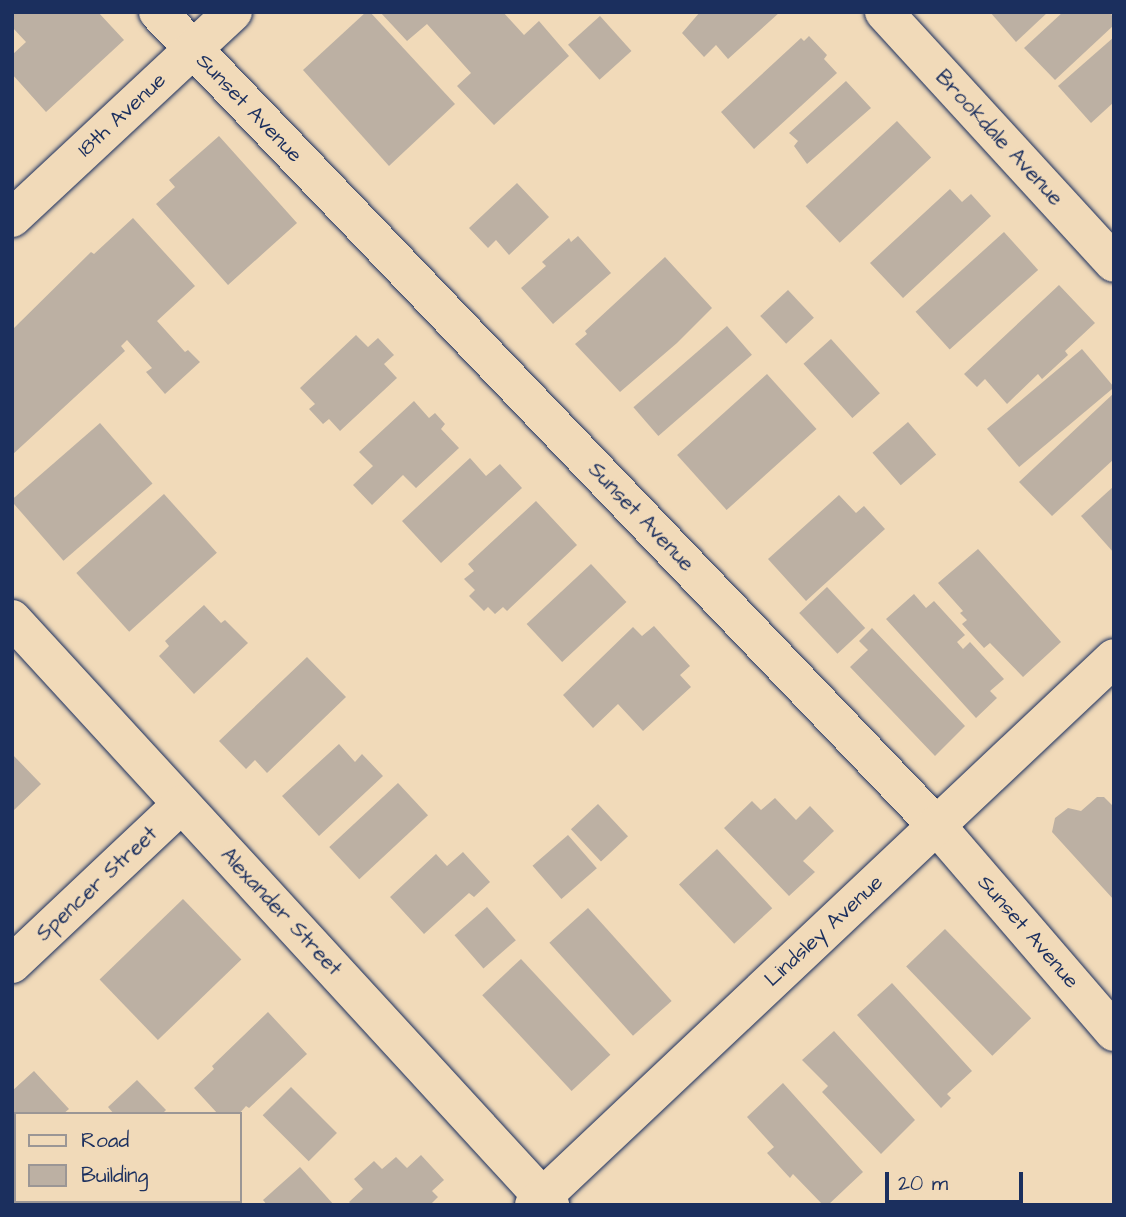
<!DOCTYPE html>
<style>
body{margin:0}
#map{position:relative;width:1126px;height:1217px;overflow:hidden;background:#f1dab9;font-family:"Architects Daughter",sans-serif}
div>[style]{position:absolute}
[style*='--x']{left:calc(var(--x)*1px);top:calc(var(--y)*1px);width:calc(var(--w)*1px);rotate:calc(var(--a)*1deg)}
.building>*{inset:0;background:#bcb0a3;transform-origin:0 0}
.roads{filter:drop-shadow(0 0 2px #1b2f5e) drop-shadow(0 0 2px #1b2f5e)}
.minor>*{height:38px;margin:-19px;padding:0 19px;transform-origin:19px;border-radius:19px;background:#f1dab9}
.secondary>*{height:38px;margin:-19px;padding:0 19px;transform-origin:19px;border-radius:19px;background:#f1dab9}
span{translate:-50% -50%;white-space:nowrap;text-align:center;line-height:1.15;-webkit-text-stroke:6px #f1dab9;paint-order:stroke}
.street-label{font-size:21px;color:#1b2f5e}
.frame{position:absolute;inset:0;border:14px solid #1b2f5e;pointer-events:none}
.legend{position:absolute;left:14px;top:1112px;width:228px;height:91px;box-sizing:border-box;background:#f1dab9;border:2px solid #9b9695;margin:0;padding:9px 12px;list-style:none;font-size:21px;color:#1b2f5e}
.legend li{display:flex;align-items:center;gap:14px;height:35px}
.legend b{width:35px;border:2px solid #9b9695}
.scale{position:absolute;left:885px;top:1172px;width:138px;height:32px;box-sizing:border-box;border:4px solid #1b2f5e;border-top:0;padding-left:9px;font-size:21px;line-height:24px;white-space:nowrap;color:#1b2f5e;-webkit-text-stroke:5px #f1dab9;paint-order:stroke}
</style>
<div id="map">
<div class="building">
<i style="clip-path:polygon(12px 12px,98px 12px,124px 40px,46px 112px,12px 74px,12px 55px,26px 42px,12px 27px)"></i>
<i style="clip-path:polygon(366px 12px,370px 12px,455px 104px,389px 166px,303px 70px)"></i>
<i style="clip-path:polygon(380px 12px,503px 12px,524px 35px,539px 21px,569px 56px,494px 125px,457px 86px,471px 73px,427px 24px,407px 41px)"></i>
<i style="clip-path:polygon(700px 12px,780px 12px,728px 59px,716px 45px,704px 57px,682px 33px)"></i>
<i style="clip-path:polygon(990px 12px,1048px 12px,1016px 42px)"></i>
<i style="clip-path:polygon(1063px 12px,1111px 12px,1114px 25px,1055px 80px,1024px 48px)"></i>
<i style="left:600px;top:16px;width:47px;height:43px;rotate:48deg"></i>
<i style="clip-path:polygon(809px 36px,827px 55px,824px 59px,837px 73px,754px 149px,721px 112px,801px 38px,804px 41px)"></i>
<i style="clip-path:polygon(1114px 37px,1114px 102px,1091px 123px,1058px 86px)"></i>
<i style="clip-path:polygon(846px 81px,871px 108px,807px 164px,794px 146px,798px 141px,789px 133px)"></i>
<i style="left:897px;top:121px;width:50px;height:125px;rotate:47deg"></i>
<i style="clip-path:polygon(219px 136px,297px 223px,228px 285px,156px 204px,175px 187px,169px 180px)"></i>
<i style="clip-path:polygon(517px 183px,549px 217px,509px 255px,496px 240px,488px 248px,469px 228px)"></i>
<i style="clip-path:polygon(950px 189px,962px 202px,971px 194px,991px 216px,903px 298px,870px 263px)"></i>
<i style="clip-path:polygon(133px 218px,195px 286px,157px 321px,185px 352px,188px 350px,200px 362px,165px 394px,146px 372px,152px 368px,127px 340px,121px 346px,125px 351px,12px 455px,12px 330px,91px 252px,94px 254px)"></i>
<i style="left:1004px;top:232px;width:51px;height:119px;rotate:48deg"></i>
<i style="clip-path:polygon(578px 236px,611px 273px,553px 324px,521px 288px,546px 266px,542px 262px,569px 238px,571px 242px)"></i>
<i style="clip-path:polygon(665px 257px,712px 308px,677px 343px,620px 392px,575px 344px,587px 334px,585px 331px)"></i>
<i style="clip-path:polygon(1059px 285px,1095px 323px,1065px 351px,1068px 355px,1042px 379px,1038px 374px,1007px 404px,985px 379px,977px 387px,964px 374px)"></i>
<i style="left:788px;top:290px;width:38px;height:38px;rotate:47deg"></i>
<i style="left:727px;top:326px;width:38px;height:124px;rotate:49deg"></i>
<i style="clip-path:polygon(356px 335px,368px 347px,378px 338px,394px 355px,384px 364px,397px 378px,340px 431px,329px 419px,323px 424px,309px 409px,315px 404px,300px 388px)"></i>
<i style="left:831px;top:339px;width:73px;height:37px;rotate:48deg"></i>
<i style="left:1082px;top:349px;width:50px;height:124px;rotate:50deg"></i>
<i style="left:767px;top:374px;width:74px;height:121px;rotate:48deg"></i>
<i style="clip-path:polygon(1114px 393px,1114px 459px,1052px 516px,1019px 482px)"></i>
<i style="clip-path:polygon(414px 401px,429px 418px,435px 413px,445px 424px,441px 429px,459px 448px,416px 488px,403px 475px,372px 505px,353px 485px,373px 466px,359px 452px)"></i>
<i style="left:908px;top:422px;width:43px;height:47px;rotate:49deg"></i>
<i style="left:100px;top:423px;width:80px;height:118px;rotate:49deg"></i>
<i style="clip-path:polygon(470px 458px,486px 476px,500px 464px,522px 488px,441px 563px,402px 521px)"></i>
<i style="clip-path:polygon(1114px 486px,1114px 553px,1081px 516px)"></i>
<i style="left:164px;top:494px;width:79px;height:118px;rotate:48deg"></i>
<i style="clip-path:polygon(839px 495px,856px 513px,864px 506px,885px 529px,806px 601px,768px 559px)"></i>
<i style="clip-path:polygon(536px 501px,577px 545px,507px 611px,503px 607px,495px 614px,488px 607px,484px 611px,469px 596px,475px 590px,464px 579px,474px 571px,468px 564px)"></i>
<i style="clip-path:polygon(978px 549px,1061px 642px,1023px 677px,990px 643px,984px 648px,962px 624px,967px 620px,960px 613px,963px 611px,938px 583px)"></i>
<i style="left:591px;top:564px;width:52px;height:88px;rotate:47deg"></i>
<i style="left:827px;top:587px;width:56px;height:38px;rotate:47deg"></i>
<i style="clip-path:polygon(914px 594px,926px 608px,934px 601px,965px 635px,957px 642px,963px 649px,970px 642px,1004px 679px,990px 691px,997px 698px,976px 718px,886px 619px)"></i>
<i style="clip-path:polygon(204px 605px,221px 623px,225px 620px,248px 643px,194px 694px,159px 656px,169px 646px,165px 641px)"></i>
<i style="clip-path:polygon(654px 626px,690px 666px,680px 675px,691px 687px,643px 731px,618px 704px,593px 728px,563px 695px,633px 627px,642px 636px)"></i>
<i style="clip-path:polygon(872px 628px,965px 726px,935px 756px,850px 667px,868px 650px,859px 641px)"></i>
<i style="clip-path:polygon(307px 657px,346px 697px,267px 773px,255px 760px,246px 769px,219px 741px)"></i>
<i style="clip-path:polygon(339px 744px,355px 762px,362px 754px,383px 776px,319px 836px,282px 796px)"></i>
<i style="clip-path:polygon(12px 754px,41px 784px,12px 812px)"></i>
<i style="left:398px;top:783px;width:44px;height:94px;rotate:47deg"></i>
<i style="clip-path:polygon(1097px 797px,1104px 797px,1114px 807px,1114px 900px,1052px 832px,1055px 818px,1068px 808px,1081px 811px)"></i>
<i style="clip-path:polygon(775px 798px,796px 820px,810px 806px,834px 831px,803px 861px,815px 872px,789px 896px,724px 828px,752px 801px,761px 810px)"></i>
<i style="left:598px;top:804px;width:44px;height:37px;rotate:47deg"></i>
<i style="left:568px;top:835px;width:44px;height:47px;rotate:49deg"></i>
<i style="left:717px;top:849px;width:81px;height:52px;rotate:47deg"></i>
<i style="clip-path:polygon(463px 852px,490px 882px,474px 897px,469px 893px,424px 934px,390px 897px,436px 854px,447px 866px)"></i>
<i style="left:183px;top:899px;width:84px;height:116px;rotate:46deg"></i>
<i style="left:487px;top:907px;width:44px;height:43px;rotate:49deg"></i>
<i style="left:588px;top:908px;width:125px;height:52px;rotate:48deg"></i>
<i style="left:945px;top:929px;width:124px;height:54px;rotate:46deg"></i>
<i style="left:521px;top:959px;width:131px;height:53px;rotate:47deg"></i>
<i style="clip-path:polygon(892px 983px,972px 1071px,947px 1094px,951px 1098px,941px 1108px,857px 1015px)"></i>
<i style="clip-path:polygon(268px 1012px,307px 1054px,249px 1108px,246px 1106px,239px 1114px,218px 1114px,194px 1088px,214px 1069px,212px 1066px)"></i>
<i style="clip-path:polygon(834px 1031px,915px 1120px,881px 1154px,822px 1092px,828px 1086px,802px 1060px)"></i>
<i style="clip-path:polygon(34px 1071px,69px 1109px,63px 1114px,16px 1114px,16px 1135px,12px 1131px,12px 1091px)"></i>
<i style="clip-path:polygon(137px 1080px,166px 1110px,162px 1114px,114px 1114px,108px 1107px)"></i>
<i style="clip-path:polygon(783px 1083px,863px 1172px,828px 1205px,823px 1205px,793px 1174px,790px 1178px,767px 1153px,774px 1147px,747px 1117px)"></i>
<i style="left:291px;top:1087px;width:65px;height:40px;rotate:45deg"></i>
<i style="clip-path:polygon(421px 1155px,444px 1180px,432px 1191px,438px 1197px,430px 1205px,352px 1205px,349px 1202px,363px 1189px,354px 1179px,374px 1161px,382px 1169px,396px 1157px,407px 1168px)"></i>
<i style="clip-path:polygon(300px 1167px,334px 1205px,267px 1205px,263px 1200px)"></i>
<i style="clip-path:polygon(12px 1171px,16px 1175px,16px 1201px,39px 1201px,42px 1205px,12px 1205px)"></i>
<i style="clip-path:polygon(90px 1201px,118px 1201px,121px 1205px,87px 1205px)"></i>
</div>
<div class="roads">
<div class="minor">
<i style="--x:158;--y:12;--w:1125;--a:46.26"></i>
<i style="--x:936;--y:825;--w:273;--a:49.3"></i>
<i style="--x:884;--y:12;--w:340;--a:47.5"></i>
<i style="--x:12;--y:619;--w:796;--a:47.45"></i>
<i style="--x:12;--y:964;--w:233;--a:-43.3"></i>
<i style="--x:534;--y:1205;--w:797;--a:-43.32"></i>
</div>
<div class="secondary">
<i style="--x:12;--y:218;--w:302;--a:-43"></i>
</div>
</div>
<div class="street-label">
<span style="left:249px;top:108px;rotate:46deg">Sunset Avenue</span>
<span style="left:122px;top:115px;rotate:-43deg">18th Avenue</span>
<span style="left:999px;top:138px;rotate:47deg">Brookdale Avenue</span>
<span style="left:641px;top:517px;rotate:46deg">Sunset Avenue</span>
<span style="left:97px;top:884px;rotate:-43deg">Spencer Street</span>
<span style="left:281px;top:912px;rotate:47deg">Alexander Street</span>
<span style="left:824px;top:931px;rotate:-43deg">Lindsley Avenue</span>
<span style="left:1028px;top:932px;rotate:49deg">Sunset Avenue</span>
</div>
<div class="frame"></div>
<ul class="legend">
<li><b style="height:9px;background:#f1dab9"></b>Road</li>
<li><b style="height:19px;background:#bcb0a3"></b>Building</li>
</ul>
<div class="scale">20 m</div>
</div>
